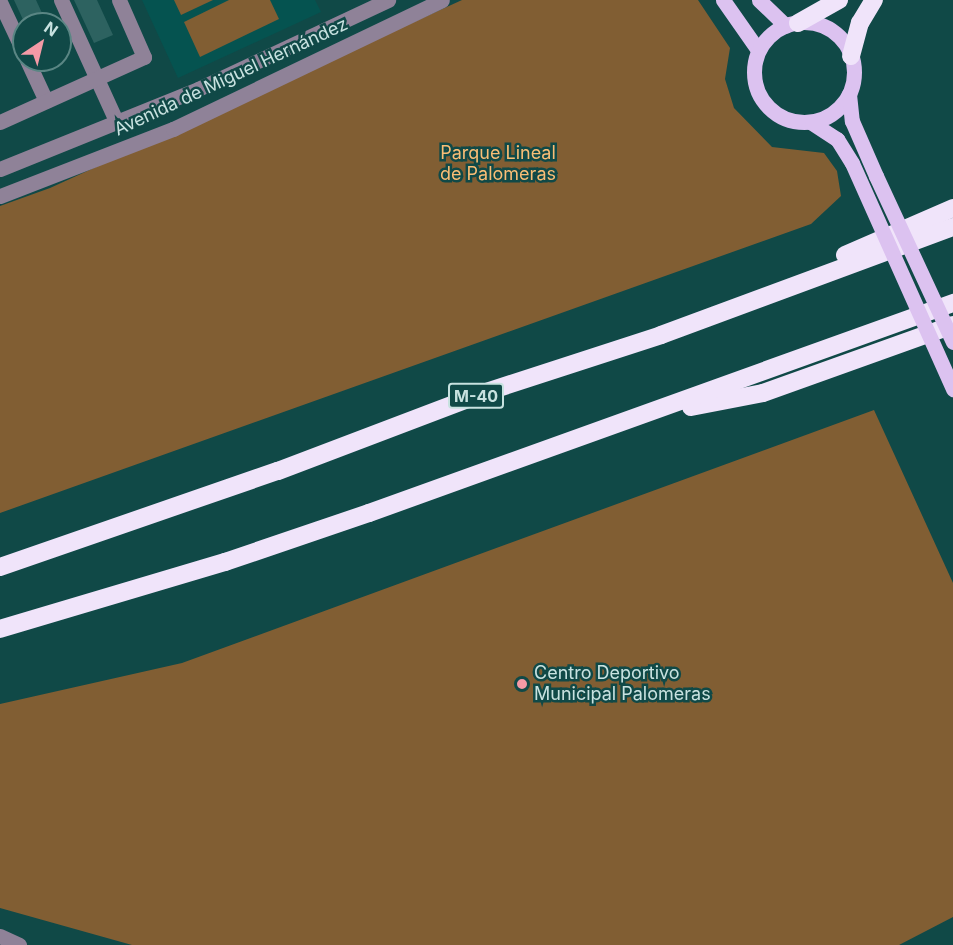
<!DOCTYPE html>
<meta charset="utf-8">
<style>
body{margin:0}
#map{position:relative;width:953px;height:945px;overflow:hidden;background:#104947;font-family:Inter,sans-serif}
div>[style]{position:absolute}
[style*='--x']{left:calc(var(--x)*1px);top:calc(var(--y)*1px);width:calc(var(--w)*1px);rotate:calc(var(--a)*1deg)}
.built>*{inset:0;background:#055350}
.green>*{inset:0;background:#815e33}
.building>*{inset:0;background:#2d6260}
.minor>*{height:15px;margin:-7.5px;padding:0 7.5px;transform-origin:7.5px;border-radius:7.5px;background:#8f8298}
.major>*{height:15px;margin:-7.5px;padding:0 7.5px;transform-origin:7.5px;border-radius:7.5px;background:#dcc2f0}
.major>.ring{margin:-7.5px;padding:0;box-sizing:content-box;background:none;border:15px solid #dcc2f0;border-radius:50%}
.highway>*{height:18px;margin:-9px;padding:0 9px;transform-origin:9px;border-radius:9px;background:#f0e4fa}
.major-bridge>*{height:15px;margin:-7.5px;padding:0 7.5px;transform-origin:7.5px;border-radius:7.5px;background:#dcc2f0}
.dots>*{width:16px;height:16px;translate:-50% -50%;box-sizing:border-box;border:3px solid #104947;border-radius:50%}
span{translate:-50% -50%;white-space:nowrap;text-align:center;line-height:1.15;-webkit-text-stroke:5px #104947;paint-order:stroke}
.shield-label span{padding:2px 4px;background:#104947;border:2px solid;border-radius:4px;-webkit-text-stroke-width:0}
.shield-label{font-size:16px;color:#c8e2e0;font-weight:700}
.street-label{font-size:18px;color:#c8e2e0}
.park-label{font-size:18px;color:#f9be76}
.poi-label{font-size:18px;color:#c8e2e0}
.left{translate:0 -50%;text-align:left}
.north{position:absolute;left:12px;top:12px;width:60px;height:60px;box-sizing:border-box;background:#104947;border:2px solid #5a8684;border-radius:50%;rotate:35deg;font-size:16px;font-weight:700;line-height:24px;text-align:center;color:#c8e2e0}
.north::after{content:'';display:block;margin:auto;width:21px;height:27px;background:#f49aa6;clip-path:polygon(50% 0,100% 100%,50% 72%,0 100%)}
</style>
<div id="map">
<div class="built">
<i style="clip-path:polygon(142px 0,315px 0,321px 12px,178px 78px)"></i>
</div>
<div class="green">
<i style="clip-path:polygon(174px 0,213px 0,181px 15px)"></i>
<i style="clip-path:polygon(229px 0,270px 0,279px 19px,200px 57px,184px 22px)"></i>
<i style="clip-path:polygon(462px 0,698px 0,730px 48px,725px 79px,734px 108px,772px 147px,824px 153px,837px 171px,841px 196px,811px 224px,0 513px,0 206px,50px 188px)"></i>
<i style="clip-path:polygon(874px 410px,953px 583px,953px 917px,899px 945px,132px 945px,0 908px,0 704px,182px 663px)"></i>
</div>
<div class="building">
<i style="clip-path:polygon(14px 0,36px 0,47px 24px,25px 24px)"></i>
<i style="clip-path:polygon(74px 0,97px 0,113px 35px,94px 43px)"></i>
</div>
<div class="minor">
<i style="--x:61;--y:0;--w:135;--a:65.5"></i>
<i style="--x:0;--y:2;--w:56;--a:64.8"></i>
<i style="--x:27;--y:60;--w:45;--a:65.1"></i>
<i style="--x:0;--y:122;--w:158;--a:-24.3"></i>
<i style="--x:144;--y:57;--w:62;--a:-113.7"></i>
<i style="--x:0;--y:169;--w:214;--a:-22"></i>
<i style="--x:198;--y:89;--w:210;--a:-25.1"></i>
<i style="--x:0;--y:196;--w:186;--a:-21.2"></i>
<i style="--x:173;--y:129;--w:298;--a:-25.6"></i>
<i style="--x:0;--y:936;--w:21;--a:25"></i>
</div>
<div class="major">
<i style="--x:723;--y:0;--w:61;--a:55"></i>
<i style="--x:759;--y:0;--w:37;--a:44"></i>
<i class="ring" style="left:754px;top:22px;width:85px;height:85px"></i>
<i style="--x:849;--y:94;--w:27;--a:84"></i>
<i style="--x:852;--y:121;--w:60;--a:66.4"></i>
<i style="--x:812;--y:123;--w:30;--a:33"></i>
<i style="--x:837;--y:139;--w:28;--a:58"></i>
</div>
<div class="highway">
<i style="--x:798;--y:23;--w:47;--a:-29.3"></i>
<i style="--x:851;--y:56;--w:34;--a:-75"></i>
<i style="--x:860;--y:23;--w:27;--a:-59"></i>
<i style="--x:845;--y:255;--w:118;--a:-23.5"></i>
<i style="--x:691;--y:407;--w:73;--a:-11"></i>
<i style="--x:763;--y:393;--w:202;--a:-19.7"></i>
<i style="--x:0;--y:567;--w:294;--a:-19.1"></i>
<i style="--x:278;--y:471;--w:219;--a:-20.8"></i>
<i style="--x:483;--y:393;--w:187;--a:-18"></i>
<i style="--x:661;--y:335;--w:311;--a:-20.3"></i>
<i style="--x:0;--y:629;--w:235;--a:-16.6"></i>
<i style="--x:225;--y:562;--w:152;--a:-18.8"></i>
<i style="--x:369;--y:513;--w:621;--a:-19.78"></i>
</div>
<div class="major-bridge">
<i style="--x:852;--y:163;--w:248;--a:65.9"></i>
<i style="--x:876;--y:176;--w:183;--a:65.1"></i>
</div>
<div class="dots">
<i style="left:522px;top:684px;background:#f49aa6"></i>
</div>
<div class="shield-label">
<span style="left:476px;top:396px">M-40</span>
</div>
<div class="street-label">
<span style="left:231px;top:77px;rotate:-25deg">Avenida de Miguel Hernández</span>
</div>
<div class="park-label">
<span style="left:498px;top:164px">Parque Lineal<br>de Palomeras</span>
</div>
<div class="poi-label">
<span class="left" style="left:534px;top:684px">Centro Deportivo<br>Municipal Palomeras</span>
</div>
<div class="north">N</div>
</div>
